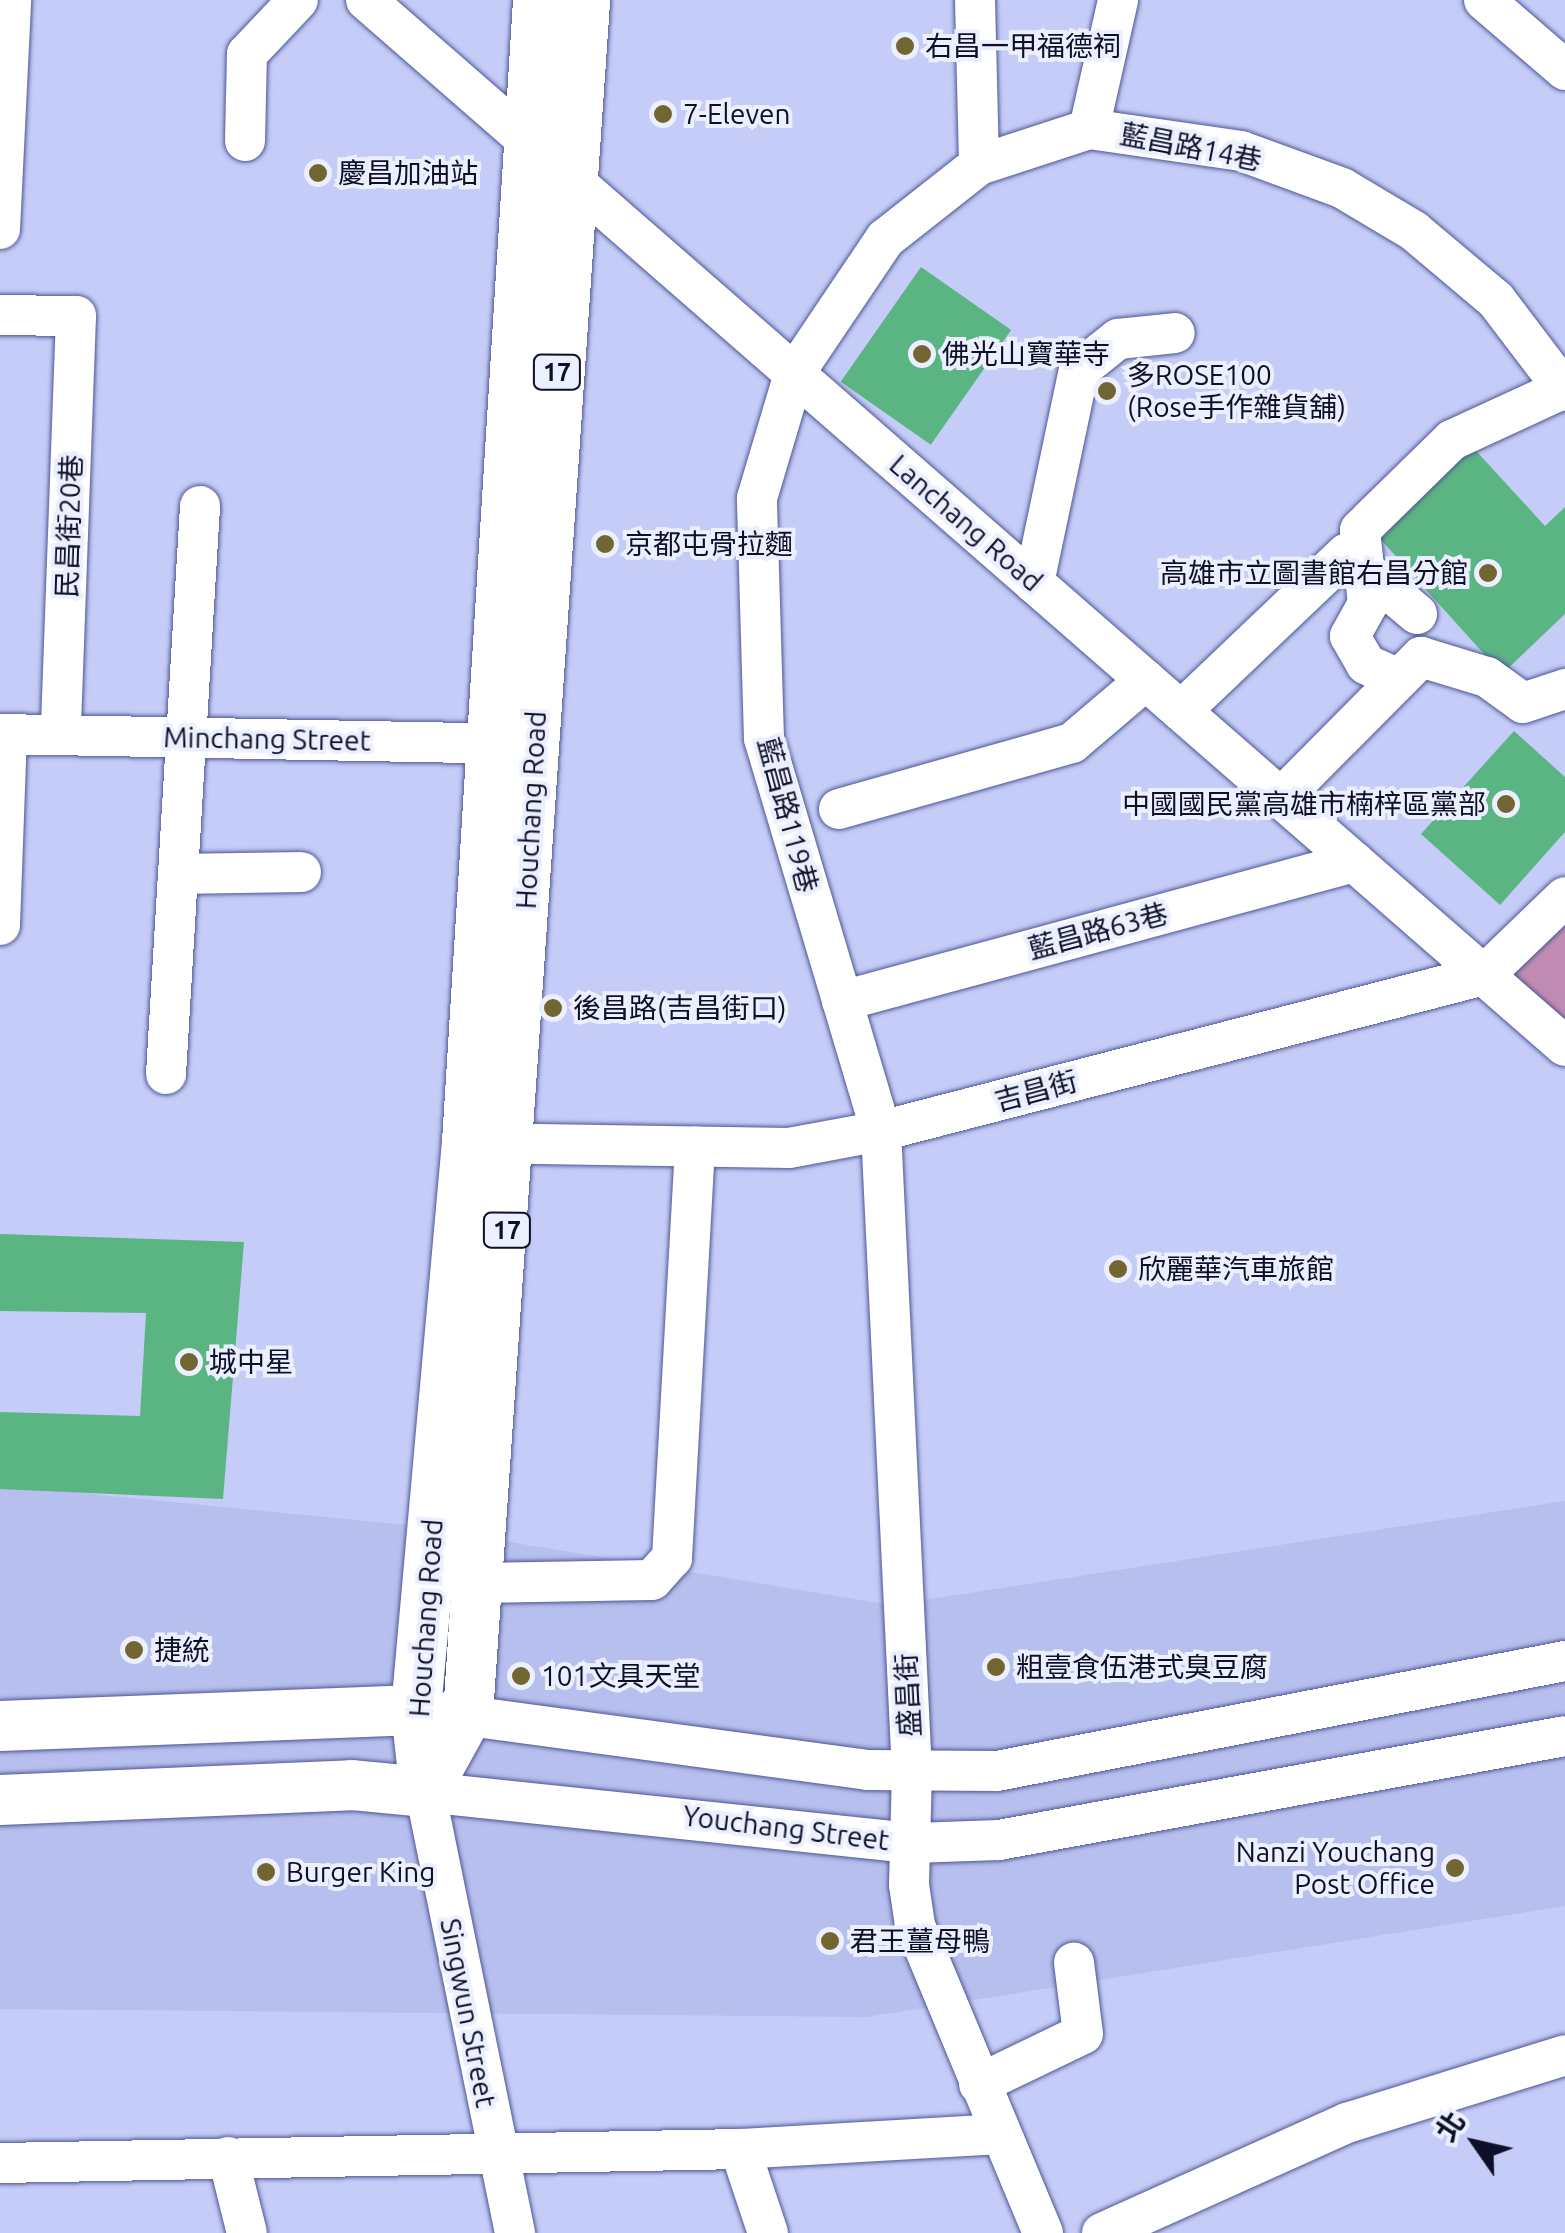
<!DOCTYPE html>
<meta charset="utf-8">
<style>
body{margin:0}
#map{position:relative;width:1565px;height:2233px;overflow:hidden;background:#c4ccf7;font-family:Ubuntu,"Noto Sans TC",sans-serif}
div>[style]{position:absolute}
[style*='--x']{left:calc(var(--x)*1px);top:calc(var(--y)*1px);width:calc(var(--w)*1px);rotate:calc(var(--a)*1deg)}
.built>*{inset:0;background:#b7bfee}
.green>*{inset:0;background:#c18cb3}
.building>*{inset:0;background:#5bb582;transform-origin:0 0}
.roads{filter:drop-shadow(0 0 2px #4f5694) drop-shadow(0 0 2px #4f5694)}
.minor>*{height:40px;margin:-20px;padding:0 20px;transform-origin:20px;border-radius:20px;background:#fff}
.major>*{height:50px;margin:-25px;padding:0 25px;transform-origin:25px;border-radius:25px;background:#fff}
.dots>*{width:28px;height:28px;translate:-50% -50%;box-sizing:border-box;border:5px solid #eceffd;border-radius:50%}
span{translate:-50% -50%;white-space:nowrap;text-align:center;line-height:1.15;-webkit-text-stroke:8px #eceffd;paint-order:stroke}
.shield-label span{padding:2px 8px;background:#eceffd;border:2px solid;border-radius:8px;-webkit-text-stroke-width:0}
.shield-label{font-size:25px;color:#0e1029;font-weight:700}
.poi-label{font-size:28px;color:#0e1029}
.left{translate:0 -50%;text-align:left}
.right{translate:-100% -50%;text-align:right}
.street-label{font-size:28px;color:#0e1029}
.north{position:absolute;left:1425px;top:2093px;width:100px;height:100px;-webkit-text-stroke:8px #eceffd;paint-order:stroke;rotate:304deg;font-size:28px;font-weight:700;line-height:40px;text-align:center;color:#0e1029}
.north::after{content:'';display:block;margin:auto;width:35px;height:45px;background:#0e1029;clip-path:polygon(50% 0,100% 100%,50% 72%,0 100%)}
</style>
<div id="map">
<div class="built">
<i style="clip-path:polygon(0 1485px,407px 1525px,891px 1605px,1565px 1501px,1565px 1906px,867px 2017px,0 2009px)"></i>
</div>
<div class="green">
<i style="clip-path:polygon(1565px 920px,1565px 1021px,1508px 974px)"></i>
</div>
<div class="building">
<i style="left:921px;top:267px;width:110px;height:140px;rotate:35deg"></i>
<i style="clip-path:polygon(1467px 441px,1545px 526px,1565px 507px,1565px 614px,1502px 674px,1374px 532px)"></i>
<i style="clip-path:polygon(1514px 731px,1565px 777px,1565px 832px,1500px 905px,1421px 834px)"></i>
<i style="clip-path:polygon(0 1234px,244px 1242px,223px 1499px,0 1489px,0 1412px,140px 1416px,146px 1313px,0 1311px)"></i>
</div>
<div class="roads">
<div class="minor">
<i style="--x:366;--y:0;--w:1591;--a:41.1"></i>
<i style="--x:975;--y:0;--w:165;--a:88.6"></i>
<i style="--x:1484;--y:0;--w:107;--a:40.8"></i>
<i style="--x:1089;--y:129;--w:132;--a:-77.3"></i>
<i style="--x:245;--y:141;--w:87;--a:-88.7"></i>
<i style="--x:247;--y:54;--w:74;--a:-46.6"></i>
<i style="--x:0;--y:229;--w:229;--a:-87.2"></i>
<i style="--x:0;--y:315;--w:76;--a:0.8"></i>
<i style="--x:76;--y:316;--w:419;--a:92.1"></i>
<i style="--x:1034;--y:583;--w:218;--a:-78.1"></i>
<i style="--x:1079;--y:370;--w:50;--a:-38.5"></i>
<i style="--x:1118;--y:339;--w:57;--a:-6"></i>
<i style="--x:1399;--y:679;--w:36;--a:-156"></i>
<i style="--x:1366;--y:664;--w:32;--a:-120"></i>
<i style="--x:1350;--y:636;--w:37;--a:-61"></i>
<i style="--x:1368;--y:604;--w:74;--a:-96.2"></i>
<i style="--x:1360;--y:530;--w:129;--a:-44.4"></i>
<i style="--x:1452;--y:440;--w:124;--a:-24.7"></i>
<i style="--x:1181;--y:711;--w:228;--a:-43.6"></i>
<i style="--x:1346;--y:554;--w:93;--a:40.2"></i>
<i style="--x:0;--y:734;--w:521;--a:1.1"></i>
<i style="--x:1281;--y:798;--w:199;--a:-45.2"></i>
<i style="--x:1421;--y:657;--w:69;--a:16.9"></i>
<i style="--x:1487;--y:677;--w:44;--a:35.8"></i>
<i style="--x:1523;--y:703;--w:44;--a:-18.4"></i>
<i style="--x:839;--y:809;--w:242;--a:-15.8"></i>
<i style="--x:1072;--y:743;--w:97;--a:-40.4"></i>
<i style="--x:178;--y:874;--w:123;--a:-0.9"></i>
<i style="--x:0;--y:925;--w:191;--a:-87.9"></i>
<i style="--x:842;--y:1001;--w:531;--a:-15.19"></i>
<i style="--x:166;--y:1074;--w:569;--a:-86.57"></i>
<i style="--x:476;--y:1143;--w:313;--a:0.9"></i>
<i style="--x:789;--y:1148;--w:94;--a:-10.5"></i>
<i style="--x:881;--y:1131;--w:623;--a:-14.5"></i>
<i style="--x:1484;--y:975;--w:112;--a:-43.9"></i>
<i style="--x:478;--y:1583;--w:174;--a:-1"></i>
<i style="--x:652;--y:1580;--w:30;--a:-48"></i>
<i style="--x:672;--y:1558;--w:412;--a:-86.8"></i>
<i style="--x:439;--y:1712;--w:433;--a:7.7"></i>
<i style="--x:868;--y:1770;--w:129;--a:0.4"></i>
<i style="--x:997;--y:1771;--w:579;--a:-10.96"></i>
<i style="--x:979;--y:2084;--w:115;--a:-25.7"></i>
<i style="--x:1083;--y:2034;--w:72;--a:-97.2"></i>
<i style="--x:740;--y:2149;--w:89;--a:71.6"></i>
<i style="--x:228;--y:2157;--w:78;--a:76"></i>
<i style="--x:0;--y:2163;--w:740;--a:-1.08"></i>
<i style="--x:740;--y:2149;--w:259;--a:-3.3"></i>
<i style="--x:515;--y:2233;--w:450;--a:-101.5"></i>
<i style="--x:425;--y:1792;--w:488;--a:6"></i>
<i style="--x:910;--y:1843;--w:89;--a:-1.9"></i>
<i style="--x:999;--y:1840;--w:575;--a:-10.41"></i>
<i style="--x:1043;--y:2233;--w:334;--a:-112.6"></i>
<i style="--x:915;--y:1925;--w:40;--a:-98.5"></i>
<i style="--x:909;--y:1885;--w:112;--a:-88.5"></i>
<i style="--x:912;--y:1773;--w:643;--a:-92.76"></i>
<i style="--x:881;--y:1131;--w:409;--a:-106.6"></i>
<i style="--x:764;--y:739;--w:241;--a:-91.7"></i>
<i style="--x:757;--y:498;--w:129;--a:-73.4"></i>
<i style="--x:794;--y:374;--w:163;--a:-56"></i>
<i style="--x:885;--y:239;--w:120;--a:-38.2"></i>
<i style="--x:979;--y:165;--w:116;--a:-18.1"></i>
<i style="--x:1089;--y:129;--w:154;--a:8.2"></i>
<i style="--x:1241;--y:151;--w:108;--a:20.1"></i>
<i style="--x:1342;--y:188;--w:84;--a:30.8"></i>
<i style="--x:1414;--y:231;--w:107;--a:40.1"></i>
<i style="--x:1496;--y:300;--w:114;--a:52.8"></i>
<i style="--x:1102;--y:2233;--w:269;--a:-24.2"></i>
<i style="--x:1347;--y:2123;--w:228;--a:-17.3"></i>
</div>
<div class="major">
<i style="--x:0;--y:1726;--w:416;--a:-2.2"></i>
<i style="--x:425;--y:1792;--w:89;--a:-61.1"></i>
<i style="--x:468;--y:1714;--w:1718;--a:-86.09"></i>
<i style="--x:425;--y:1792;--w:82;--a:-96.3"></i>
<i style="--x:416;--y:1710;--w:570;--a:-84.87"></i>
<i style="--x:467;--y:1142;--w:1144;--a:-86.44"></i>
<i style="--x:0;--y:1800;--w:352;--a:-2.4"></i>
<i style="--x:352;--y:1785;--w:73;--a:5.5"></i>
</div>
</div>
<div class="dots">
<i style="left:905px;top:46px;background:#716532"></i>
<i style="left:663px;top:114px;background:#716532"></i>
<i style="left:318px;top:173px;background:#716532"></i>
<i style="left:922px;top:354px;background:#716532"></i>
<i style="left:1107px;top:391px;background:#716532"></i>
<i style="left:605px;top:544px;background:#716532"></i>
<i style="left:1488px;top:573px;background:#716532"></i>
<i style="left:1506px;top:804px;background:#716532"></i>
<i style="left:553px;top:1008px;background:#716532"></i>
<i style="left:1118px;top:1269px;background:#716532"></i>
<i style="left:189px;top:1362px;background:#716532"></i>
<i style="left:134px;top:1650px;background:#716532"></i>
<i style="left:996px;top:1667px;background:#716532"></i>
<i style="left:521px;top:1676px;background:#716532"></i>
<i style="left:1455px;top:1868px;background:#716532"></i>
<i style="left:266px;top:1872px;background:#716532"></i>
<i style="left:830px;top:1941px;background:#716532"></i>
</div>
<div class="shield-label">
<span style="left:557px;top:372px">17</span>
<span style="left:507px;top:1230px">17</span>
</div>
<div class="poi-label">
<span class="left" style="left:925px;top:46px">右昌一甲福德祠</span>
<span class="left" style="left:683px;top:114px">7-Eleven</span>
<span class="left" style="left:338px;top:173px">慶昌加油站</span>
<span class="left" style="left:942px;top:354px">佛光山寶華寺</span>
<span class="left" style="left:1127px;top:391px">多ROSE100<br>(Rose手作雜貨舖)</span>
<span class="left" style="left:625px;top:544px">京都屯骨拉麵</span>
<span class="right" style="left:1468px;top:573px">高雄市立圖書館右昌分館</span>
<span class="right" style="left:1486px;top:804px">中國國民黨高雄市楠梓區黨部</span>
<span class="left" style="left:573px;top:1008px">後昌路(吉昌街口)</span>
<span class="left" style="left:1138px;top:1269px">欣麗華汽車旅館</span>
<span class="left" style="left:209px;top:1362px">城中星</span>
<span class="left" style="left:154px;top:1650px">捷統</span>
<span class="left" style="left:1016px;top:1667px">粗壹食伍港式臭豆腐</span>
<span class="left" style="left:541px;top:1676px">101文具天堂</span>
<span class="right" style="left:1435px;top:1868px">Nanzi Youchang<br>Post Office</span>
<span class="left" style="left:286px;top:1872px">Burger King</span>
<span class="left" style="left:850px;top:1941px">君王薑母鴨</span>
</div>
<div class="street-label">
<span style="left:1191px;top:147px;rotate:11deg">藍昌路14巷</span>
<span style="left:966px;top:523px;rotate:41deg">Lanchang Road</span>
<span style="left:69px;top:526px;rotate:-88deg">民昌街20巷</span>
<span style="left:267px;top:739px;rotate:1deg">Minchang Street</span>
<span style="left:531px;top:810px;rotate:-87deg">Houchang Road</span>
<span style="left:788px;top:815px;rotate:75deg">藍昌路119巷</span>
<span style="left:1098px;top:931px;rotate:-15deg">藍昌路63巷</span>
<span style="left:1036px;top:1091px;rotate:-15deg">吉昌街</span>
<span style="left:426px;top:1618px;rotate:-86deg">Houchang Road</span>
<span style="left:908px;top:1695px;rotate:-93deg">盛昌街</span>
<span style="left:786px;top:1828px;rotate:7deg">Youchang Street</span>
<span style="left:468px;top:2013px;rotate:79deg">Singwun Street</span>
</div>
<div class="north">北</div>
</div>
